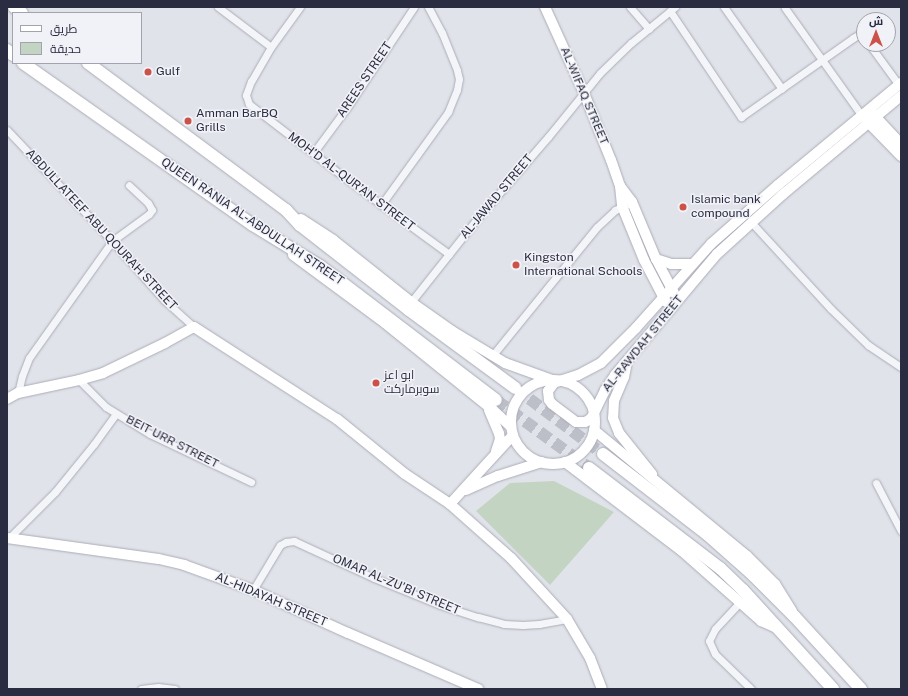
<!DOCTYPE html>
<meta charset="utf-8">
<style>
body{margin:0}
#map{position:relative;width:908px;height:696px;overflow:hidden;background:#e1e3ea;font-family:"Public Sans",Cairo,sans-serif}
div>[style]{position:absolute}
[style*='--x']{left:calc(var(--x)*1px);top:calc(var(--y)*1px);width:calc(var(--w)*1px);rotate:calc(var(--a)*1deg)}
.green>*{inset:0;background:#c3d4c3}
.primary-tunnel>*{height:12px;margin-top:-6px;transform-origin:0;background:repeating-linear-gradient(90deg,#bcbfc8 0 12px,transparent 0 18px)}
.roads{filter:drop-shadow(0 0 1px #aaacb7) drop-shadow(0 0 1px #aaacb7)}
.street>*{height:7px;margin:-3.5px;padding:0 3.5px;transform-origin:3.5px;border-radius:3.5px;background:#f4f5f8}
.secondary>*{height:10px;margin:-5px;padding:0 5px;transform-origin:5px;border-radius:5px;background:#fff}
.secondary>.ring{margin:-5px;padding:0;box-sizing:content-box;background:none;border:10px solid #fff;border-radius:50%}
.primary>*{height:12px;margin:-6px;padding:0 6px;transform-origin:6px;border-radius:6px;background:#fff}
.dots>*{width:11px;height:11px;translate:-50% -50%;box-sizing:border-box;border:2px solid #f1f2f7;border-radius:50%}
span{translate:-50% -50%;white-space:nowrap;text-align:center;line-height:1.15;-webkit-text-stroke:3px #f1f2f7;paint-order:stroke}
.poi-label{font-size:12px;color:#2a2d41}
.left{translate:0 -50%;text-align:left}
.street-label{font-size:12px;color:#2a2d41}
.frame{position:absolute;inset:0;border:8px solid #2a2d41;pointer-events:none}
.legend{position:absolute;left:12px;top:12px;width:130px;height:52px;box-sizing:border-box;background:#f1f2f7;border:1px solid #a1a3ae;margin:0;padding:5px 7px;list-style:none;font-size:12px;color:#2a2d41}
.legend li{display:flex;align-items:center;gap:8px;height:20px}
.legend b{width:20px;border:1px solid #a1a3ae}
.north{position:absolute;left:856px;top:12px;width:40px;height:40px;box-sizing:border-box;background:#f1f2f7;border:1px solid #a1a3ae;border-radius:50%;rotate:0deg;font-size:11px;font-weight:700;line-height:16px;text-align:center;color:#2a2d41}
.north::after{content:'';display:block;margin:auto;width:14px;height:18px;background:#cc5149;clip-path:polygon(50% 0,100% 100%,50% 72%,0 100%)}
</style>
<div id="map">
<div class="green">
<i style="clip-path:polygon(554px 481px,614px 512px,550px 585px,476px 511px,510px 483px)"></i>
</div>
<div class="primary-tunnel">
<i style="--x:515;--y:388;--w:110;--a:36.9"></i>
<i style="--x:496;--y:400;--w:115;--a:36.2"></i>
</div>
<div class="roads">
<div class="street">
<i style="--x:218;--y:7;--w:66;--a:37"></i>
<i style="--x:300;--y:7;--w:49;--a:125.9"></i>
<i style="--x:271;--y:47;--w:39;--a:120"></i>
<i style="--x:251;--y:81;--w:15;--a:110"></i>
<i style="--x:246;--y:95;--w:9;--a:72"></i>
<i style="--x:249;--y:104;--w:121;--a:37.6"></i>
<i style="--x:345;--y:178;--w:129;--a:36.2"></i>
<i style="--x:630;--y:7;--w:29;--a:49"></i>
<i style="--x:724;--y:7;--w:100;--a:54.7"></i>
<i style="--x:785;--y:8;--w:133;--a:54.5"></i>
<i style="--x:670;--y:11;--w:128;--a:56.2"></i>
<i style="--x:741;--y:117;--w:137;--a:-35.2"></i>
<i style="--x:853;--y:38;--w:6;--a:-31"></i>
<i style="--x:858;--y:35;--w:7;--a:27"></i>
<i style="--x:869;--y:44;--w:51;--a:53.8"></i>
<i style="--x:7;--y:130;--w:153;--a:46.6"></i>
<i style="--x:112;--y:241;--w:79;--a:48.6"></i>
<i style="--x:164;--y:300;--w:40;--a:42"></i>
<i style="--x:314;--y:152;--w:57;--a:-53.5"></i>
<i style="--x:348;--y:106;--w:119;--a:-56.3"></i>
<i style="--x:381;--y:205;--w:115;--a:-54.2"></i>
<i style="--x:448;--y:112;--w:24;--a:-68"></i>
<i style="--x:457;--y:90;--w:11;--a:-80"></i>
<i style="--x:459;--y:79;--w:9;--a:-103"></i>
<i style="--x:457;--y:70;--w:40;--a:-112"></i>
<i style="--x:442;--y:33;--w:30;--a:-118"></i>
<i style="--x:751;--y:222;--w:118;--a:47.4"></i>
<i style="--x:831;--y:309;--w:52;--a:44.2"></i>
<i style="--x:868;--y:345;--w:40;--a:34"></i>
<i style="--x:411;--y:302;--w:105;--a:-51.6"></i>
<i style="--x:476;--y:220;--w:110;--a:-49.1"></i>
<i style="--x:548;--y:137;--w:82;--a:-50.9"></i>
<i style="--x:600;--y:73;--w:43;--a:-44.1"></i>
<i style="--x:631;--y:43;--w:57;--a:-39.3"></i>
<i style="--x:492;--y:356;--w:166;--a:-50.9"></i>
<i style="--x:597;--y:227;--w:25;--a:-43"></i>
<i style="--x:615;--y:210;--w:12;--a:-24"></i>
<i style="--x:79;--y:380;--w:38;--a:45"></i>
<i style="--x:106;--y:407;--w:52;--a:31.5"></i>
<i style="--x:150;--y:434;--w:112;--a:25.4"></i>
<i style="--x:18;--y:393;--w:17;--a:-77"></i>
<i style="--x:22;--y:376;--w:19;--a:-69"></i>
<i style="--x:29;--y:358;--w:143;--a:-54.6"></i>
<i style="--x:112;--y:241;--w:46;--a:-36.1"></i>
<i style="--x:149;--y:214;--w:5;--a:-53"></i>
<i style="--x:152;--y:210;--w:8;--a:-120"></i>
<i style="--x:148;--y:203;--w:26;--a:-137"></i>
<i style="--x:876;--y:483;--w:54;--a:62.5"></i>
<i style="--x:9;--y:538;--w:65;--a:-45"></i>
<i style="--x:55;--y:492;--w:62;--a:-50.9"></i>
<i style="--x:94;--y:444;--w:37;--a:-54"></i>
<i style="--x:253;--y:590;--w:52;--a:-59"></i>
<i style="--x:280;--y:545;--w:7;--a:-27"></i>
<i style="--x:286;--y:542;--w:8;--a:-7"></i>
<i style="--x:294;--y:541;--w:88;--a:24.8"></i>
<i style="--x:374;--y:578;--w:71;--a:22.2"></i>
<i style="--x:440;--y:605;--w:40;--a:18"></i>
<i style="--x:478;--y:617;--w:27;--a:15"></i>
<i style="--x:504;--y:624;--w:19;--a:3"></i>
<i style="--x:523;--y:625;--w:16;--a:-4"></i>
<i style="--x:539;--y:624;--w:28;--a:-10"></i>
<i style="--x:741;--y:601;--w:38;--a:133"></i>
<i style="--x:715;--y:629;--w:13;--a:117"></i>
<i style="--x:709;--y:641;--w:14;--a:65"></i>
<i style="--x:715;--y:654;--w:50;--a:44.2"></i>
<i style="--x:141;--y:689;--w:17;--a:-7"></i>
<i style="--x:158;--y:687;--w:17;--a:7"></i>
</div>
<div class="secondary">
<i style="--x:545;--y:7;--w:94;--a:65.6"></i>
<i style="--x:584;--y:93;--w:72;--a:68.1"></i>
<i style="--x:611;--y:160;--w:28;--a:71"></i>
<i style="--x:620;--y:186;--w:20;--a:84"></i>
<i style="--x:622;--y:206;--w:58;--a:67.8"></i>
<i style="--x:644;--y:260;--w:47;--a:62.4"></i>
<i style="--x:901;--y:83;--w:160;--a:140.3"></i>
<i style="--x:778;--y:185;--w:89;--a:138.6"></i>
<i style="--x:711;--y:244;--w:113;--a:131.8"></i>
<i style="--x:636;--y:328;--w:49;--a:135"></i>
<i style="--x:601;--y:363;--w:26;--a:152"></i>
<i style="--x:578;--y:375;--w:25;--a:162"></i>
<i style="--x:554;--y:383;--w:10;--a:127"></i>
<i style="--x:548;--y:391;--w:9;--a:84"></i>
<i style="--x:549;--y:400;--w:5;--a:53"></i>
<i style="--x:552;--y:404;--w:30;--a:37"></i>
<i style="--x:576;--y:422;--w:9;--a:0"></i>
<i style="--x:585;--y:422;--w:4;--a:-27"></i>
<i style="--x:589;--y:420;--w:4;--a:-45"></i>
<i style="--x:592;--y:417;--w:30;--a:-64"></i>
<i style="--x:605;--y:390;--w:18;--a:-56"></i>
<i style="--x:615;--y:375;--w:158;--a:-49.9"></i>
<i style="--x:717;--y:254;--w:88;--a:-42.2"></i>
<i style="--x:782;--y:195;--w:155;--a:-39.8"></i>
<i style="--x:872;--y:113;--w:42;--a:46.9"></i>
<i style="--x:865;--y:119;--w:52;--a:45.8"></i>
<i style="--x:620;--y:186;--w:20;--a:53"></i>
<i style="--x:632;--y:202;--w:62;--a:67.2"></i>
<i style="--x:656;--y:259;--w:38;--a:62"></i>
<i style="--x:301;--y:219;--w:38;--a:33"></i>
<i style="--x:333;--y:240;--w:100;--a:38.5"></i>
<i style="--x:411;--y:302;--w:50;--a:35.3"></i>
<i style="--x:452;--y:331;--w:62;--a:31.1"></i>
<i style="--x:505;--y:363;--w:50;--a:19.9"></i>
<i style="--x:293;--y:255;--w:114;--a:36.5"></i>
<i style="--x:385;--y:323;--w:139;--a:38.9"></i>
<i style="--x:493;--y:410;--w:25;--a:43"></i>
<i style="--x:656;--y:259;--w:16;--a:18"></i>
<i style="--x:671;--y:264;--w:21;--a:0"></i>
<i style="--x:627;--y:362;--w:15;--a:101"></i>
<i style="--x:624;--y:377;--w:26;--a:113"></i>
<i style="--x:614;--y:401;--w:17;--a:93"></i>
<i style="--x:613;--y:418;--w:16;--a:68"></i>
<i style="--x:619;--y:433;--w:53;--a:51.2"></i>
<i class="ring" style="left:511px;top:380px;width:74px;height:74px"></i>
<i style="--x:7;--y:399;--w:13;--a:-29"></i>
<i style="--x:18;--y:393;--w:62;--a:-12"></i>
<i style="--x:79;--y:380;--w:25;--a:-16"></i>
<i style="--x:103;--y:373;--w:69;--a:-25.8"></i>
<i style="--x:165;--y:343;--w:33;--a:-29"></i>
<i style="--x:194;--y:327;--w:170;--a:32.8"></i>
<i style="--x:337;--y:419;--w:87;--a:39"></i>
<i style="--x:405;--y:474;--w:54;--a:33.7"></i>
<i style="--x:450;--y:504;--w:81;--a:41.5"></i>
<i style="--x:511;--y:558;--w:83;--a:47.4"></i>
<i style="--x:567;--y:619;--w:45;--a:59.5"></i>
<i style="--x:590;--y:658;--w:33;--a:69"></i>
<i style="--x:489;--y:410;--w:25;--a:67"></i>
<i style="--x:499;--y:433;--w:6;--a:81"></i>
<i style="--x:500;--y:439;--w:13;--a:108"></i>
<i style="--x:594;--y:430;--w:198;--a:39.5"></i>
<i style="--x:747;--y:556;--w:40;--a:45"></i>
<i style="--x:775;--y:584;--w:32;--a:58"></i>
<i style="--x:565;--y:462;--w:147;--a:37.3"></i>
<i style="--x:682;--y:551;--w:106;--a:41.5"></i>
<i style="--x:761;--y:621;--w:17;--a:24"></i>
<i style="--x:466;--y:490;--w:35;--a:-24"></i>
<i style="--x:498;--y:476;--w:46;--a:-17.7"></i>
<i style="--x:450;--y:504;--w:93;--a:-47.6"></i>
<i style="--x:7;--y:538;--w:153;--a:7.9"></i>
<i style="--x:159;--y:559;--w:26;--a:13"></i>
<i style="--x:184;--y:565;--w:73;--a:19.9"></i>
<i style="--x:253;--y:590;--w:104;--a:24.4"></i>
<i style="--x:348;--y:633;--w:142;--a:23.3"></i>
</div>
<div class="primary">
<i style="--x:14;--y:7;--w:10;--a:37"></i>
<i style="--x:7;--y:50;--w:8;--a:40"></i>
<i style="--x:23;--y:63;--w:281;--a:35.2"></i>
<i style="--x:253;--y:225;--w:79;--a:31.5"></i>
<i style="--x:320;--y:266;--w:221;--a:37.3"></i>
<i style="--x:88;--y:63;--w:247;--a:36.6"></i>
<i style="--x:286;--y:210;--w:21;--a:47"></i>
<i style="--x:300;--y:225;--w:138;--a:37.9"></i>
<i style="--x:409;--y:310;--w:132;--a:36.3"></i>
<i style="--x:603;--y:454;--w:133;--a:37.6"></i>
<i style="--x:708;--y:535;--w:60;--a:41.6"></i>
<i style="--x:753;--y:575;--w:59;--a:45"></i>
<i style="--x:795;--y:617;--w:98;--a:47.5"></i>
<i style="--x:589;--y:468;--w:165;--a:37.4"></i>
<i style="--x:720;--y:568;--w:32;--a:44"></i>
<i style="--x:743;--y:590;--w:134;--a:47.7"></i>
</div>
</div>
<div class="dots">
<i style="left:148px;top:72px;background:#cc5149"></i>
<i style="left:188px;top:121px;background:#cc5149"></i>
<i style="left:683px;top:207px;background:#cc5149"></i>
<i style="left:516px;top:265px;background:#cc5149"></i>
<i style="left:376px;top:383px;background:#cc5149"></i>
</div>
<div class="poi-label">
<span class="left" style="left:156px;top:72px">Gulf</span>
<span class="left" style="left:196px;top:121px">Amman BarBQ<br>Grills</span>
<span class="left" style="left:691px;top:207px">Islamic bank<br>compound</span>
<span class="left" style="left:524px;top:265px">Kingston<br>International Schools</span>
<span class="left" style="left:384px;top:383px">ابو اعز<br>سوبرماركت</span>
</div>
<div class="street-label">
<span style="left:365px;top:80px;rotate:-56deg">AREES STREET</span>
<span style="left:584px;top:96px;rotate:67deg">AL-WIFAQ STREET</span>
<span style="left:351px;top:182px;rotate:37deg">MOH’D AL-QUR’AN STREET</span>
<span style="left:497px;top:197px;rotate:-50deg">AL-JAWAD STREET</span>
<span style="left:252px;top:222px;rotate:34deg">QUEEN RANIA AL-ABDULLAH STREET</span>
<span style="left:101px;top:230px;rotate:47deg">ABDULLATEEF ABU QOURAH STREET</span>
<span style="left:643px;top:344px;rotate:-51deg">AL-RAWDAH STREET</span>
<span style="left:172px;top:442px;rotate:27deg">BEIT URR STREET</span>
<span style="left:396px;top:585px;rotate:23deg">OMAR AL-ZU'BI STREET</span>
<span style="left:271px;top:600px;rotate:23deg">AL-HIDAYAH STREET</span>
</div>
<div class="frame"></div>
<ul class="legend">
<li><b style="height:5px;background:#fff"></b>طريق</li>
<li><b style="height:11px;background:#c3d4c3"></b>حديقة</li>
</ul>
<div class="north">ش</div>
</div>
